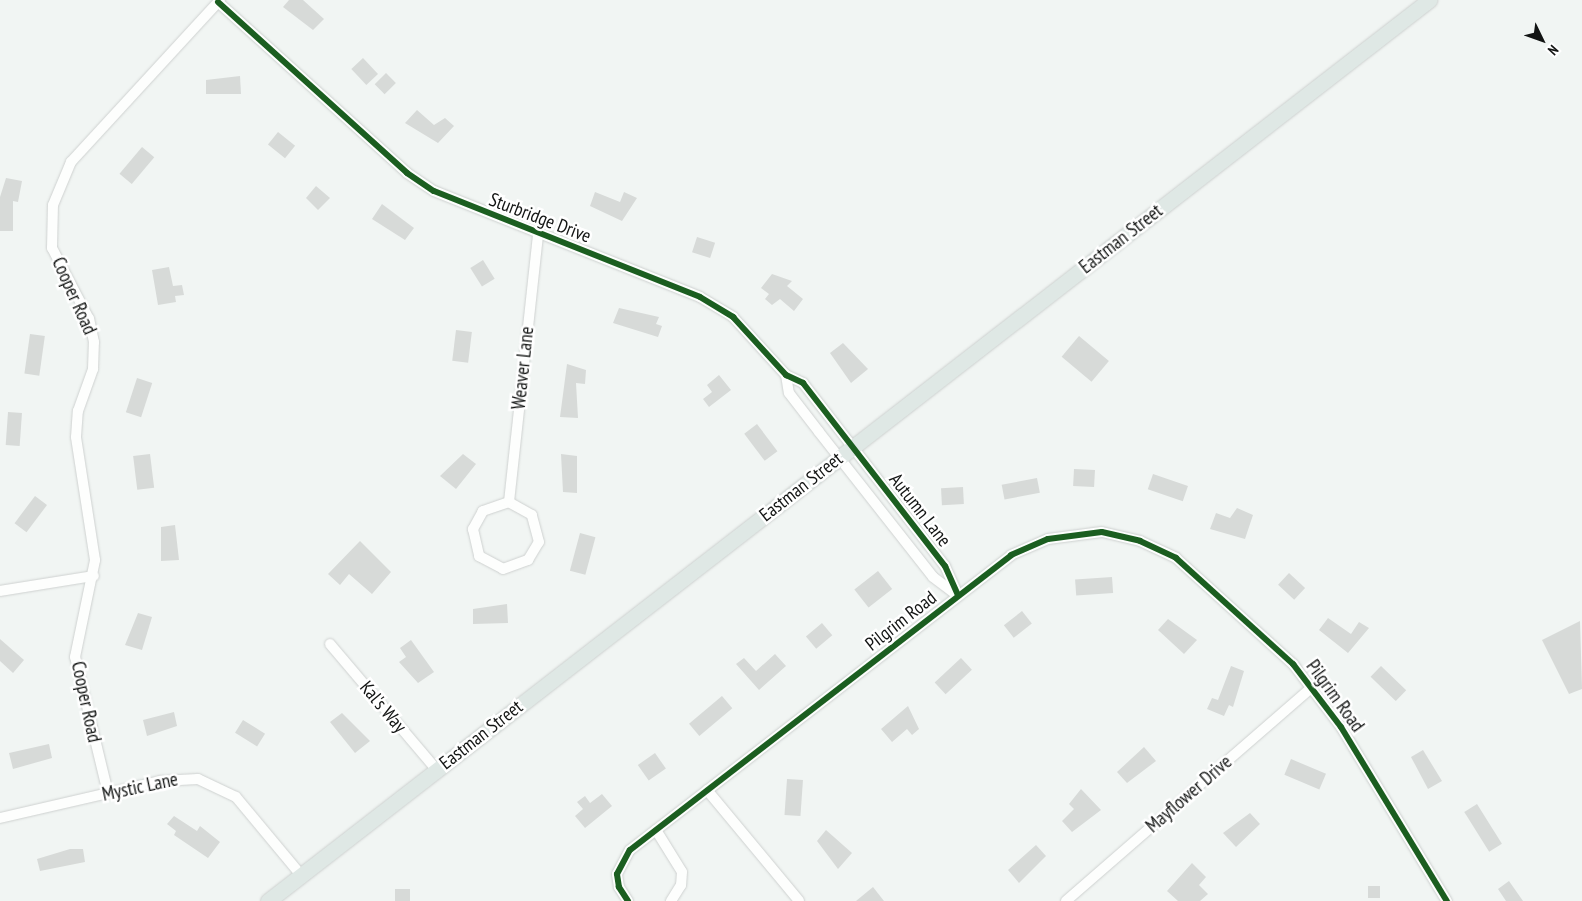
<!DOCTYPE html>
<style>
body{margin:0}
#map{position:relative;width:1582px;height:901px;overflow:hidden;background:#f1f5f3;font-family:"PT Sans Narrow",sans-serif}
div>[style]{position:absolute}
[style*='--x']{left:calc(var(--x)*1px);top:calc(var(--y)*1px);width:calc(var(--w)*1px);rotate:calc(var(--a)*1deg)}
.building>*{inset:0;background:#d7dad8;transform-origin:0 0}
.roads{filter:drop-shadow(0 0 1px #ced1d0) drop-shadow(0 0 1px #ced1d0)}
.street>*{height:10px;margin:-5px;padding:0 5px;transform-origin:5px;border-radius:5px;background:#fdfefd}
.primary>*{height:15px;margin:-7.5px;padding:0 7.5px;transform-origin:7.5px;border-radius:7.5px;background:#dfe8e5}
.cycleway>*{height:6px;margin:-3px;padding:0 3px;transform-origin:3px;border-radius:3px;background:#1b5e20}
span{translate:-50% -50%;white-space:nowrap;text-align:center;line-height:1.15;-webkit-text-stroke:5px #fff;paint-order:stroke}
.street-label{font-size:19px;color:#121413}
.north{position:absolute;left:1517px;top:15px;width:50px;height:50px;-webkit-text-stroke:4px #fff;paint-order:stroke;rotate:132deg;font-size:14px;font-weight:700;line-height:20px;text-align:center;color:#121413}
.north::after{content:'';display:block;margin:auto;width:18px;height:22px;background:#121413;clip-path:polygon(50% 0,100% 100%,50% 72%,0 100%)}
</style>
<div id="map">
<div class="building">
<i style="clip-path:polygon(289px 0,303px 0,324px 19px,313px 30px,283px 7px)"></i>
<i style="left:363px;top:58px;width:22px;height:16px;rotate:47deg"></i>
<i style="left:386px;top:73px;width:14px;height:16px;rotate:45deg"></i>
<i style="clip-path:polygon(240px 76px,241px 94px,206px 94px,206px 80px)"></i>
<i style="clip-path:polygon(417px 110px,434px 125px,445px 118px,454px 126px,438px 143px,405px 123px)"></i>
<i style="left:278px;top:132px;width:22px;height:16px;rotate:39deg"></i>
<i style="left:142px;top:147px;width:16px;height:35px;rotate:40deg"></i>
<i style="clip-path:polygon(6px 178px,22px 181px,18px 202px,13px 201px,13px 231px,0 231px,0 197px)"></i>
<i style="clip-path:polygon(316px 186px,330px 198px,318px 210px,306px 198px)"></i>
<i style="clip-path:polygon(595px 192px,620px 202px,624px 192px,637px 198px,622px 221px,590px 206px)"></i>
<i style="clip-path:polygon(382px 204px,414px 228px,405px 240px,372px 219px)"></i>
<i style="left:697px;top:237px;width:19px;height:16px;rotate:18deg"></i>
<i style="left:483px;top:260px;width:22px;height:15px;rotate:58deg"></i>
<i style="clip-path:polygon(169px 267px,173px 286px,182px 285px,184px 295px,175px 296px,176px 302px,158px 305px,152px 270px)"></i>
<i style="clip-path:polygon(772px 274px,792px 281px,787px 286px,803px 299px,794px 311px,780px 299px,772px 305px,765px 299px,769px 294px,761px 288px)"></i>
<i style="clip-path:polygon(619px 308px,659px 317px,656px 324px,662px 326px,658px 337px,613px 323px)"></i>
<i style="left:456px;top:330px;width:16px;height:31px;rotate:7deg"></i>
<i style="left:30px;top:334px;width:15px;height:40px;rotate:8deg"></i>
<i style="left:1079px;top:336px;width:39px;height:27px;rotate:40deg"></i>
<i style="clip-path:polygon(843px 343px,868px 369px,851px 383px,830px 353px)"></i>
<i style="clip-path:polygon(567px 364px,586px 370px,585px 384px,576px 383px,578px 418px,560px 417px)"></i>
<i style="clip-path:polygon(719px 375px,731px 390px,709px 407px,703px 399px,712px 392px,707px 385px)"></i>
<i style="left:137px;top:378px;width:16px;height:36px;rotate:18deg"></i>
<i style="left:8px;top:412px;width:14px;height:33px;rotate:4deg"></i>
<i style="left:757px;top:424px;width:34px;height:16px;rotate:53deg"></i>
<i style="left:150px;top:454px;width:34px;height:17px;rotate:83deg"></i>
<i style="clip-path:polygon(463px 454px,476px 464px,456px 489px,440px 476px)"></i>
<i style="clip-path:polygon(561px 454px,577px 456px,577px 493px,563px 492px)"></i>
<i style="left:1074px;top:469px;width:21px;height:17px;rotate:3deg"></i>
<i style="left:1153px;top:474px;width:37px;height:16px;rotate:19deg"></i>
<i style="left:1037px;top:478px;width:15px;height:36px;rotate:79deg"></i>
<i style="left:963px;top:487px;width:17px;height:22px;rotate:87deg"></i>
<i style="left:35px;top:496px;width:15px;height:34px;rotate:37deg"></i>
<i style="clip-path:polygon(1237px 508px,1253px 515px,1245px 539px,1210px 529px,1216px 513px,1230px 518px)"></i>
<i style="clip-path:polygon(175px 525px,179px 560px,161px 561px,161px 527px)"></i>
<i style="left:580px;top:533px;width:16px;height:39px;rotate:15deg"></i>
<i style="clip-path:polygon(360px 541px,391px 572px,372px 594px,349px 574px,340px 585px,328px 574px)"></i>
<i style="left:878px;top:571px;width:23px;height:30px;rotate:52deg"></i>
<i style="left:1289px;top:573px;width:22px;height:16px;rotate:43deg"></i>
<i style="left:1112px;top:577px;width:16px;height:37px;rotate:86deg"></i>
<i style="clip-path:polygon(507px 604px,508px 623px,473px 624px,473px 609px)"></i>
<i style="left:1022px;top:611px;width:16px;height:23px;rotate:52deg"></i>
<i style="clip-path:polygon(138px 613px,152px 617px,142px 650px,125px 645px)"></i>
<i style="clip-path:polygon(1328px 618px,1351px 634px,1359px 622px,1369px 628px,1348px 653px,1319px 630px)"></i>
<i style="clip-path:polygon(1168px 619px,1197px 640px,1184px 654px,1158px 630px)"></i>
<i style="clip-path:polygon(1580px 621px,1582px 689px,1569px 694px,1542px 640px)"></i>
<i style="left:822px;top:623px;width:16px;height:21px;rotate:50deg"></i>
<i style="clip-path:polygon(0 639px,24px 660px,13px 673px,0 661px)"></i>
<i style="clip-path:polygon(411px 640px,434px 672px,418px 683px,399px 662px,406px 657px,400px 648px)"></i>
<i style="clip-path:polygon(775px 654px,786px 666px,759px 690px,736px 664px,744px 658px,756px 671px)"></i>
<i style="left:961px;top:658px;width:16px;height:36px;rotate:47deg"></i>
<i style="clip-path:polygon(1231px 666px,1244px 671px,1233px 707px,1229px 705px,1224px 716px,1207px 709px,1212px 698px,1218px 700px)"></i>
<i style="left:1381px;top:666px;width:35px;height:15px;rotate:44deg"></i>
<i style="left:722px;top:696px;width:16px;height:43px;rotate:50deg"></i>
<i style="clip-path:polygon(908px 706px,919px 729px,912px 735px,907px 729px,892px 742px,881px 729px)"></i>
<i style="clip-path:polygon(174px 712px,177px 726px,147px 736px,143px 720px)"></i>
<i style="clip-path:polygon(342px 713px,370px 741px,355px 753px,330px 722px)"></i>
<i style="left:243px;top:720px;width:26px;height:15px;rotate:32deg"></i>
<i style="clip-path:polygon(49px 744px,52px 758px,13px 769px,9px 753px)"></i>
<i style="clip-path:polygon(1144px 747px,1156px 761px,1127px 783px,1117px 772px)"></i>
<i style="clip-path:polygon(1423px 750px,1442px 781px,1428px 789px,1411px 757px)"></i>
<i style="left:655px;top:753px;width:19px;height:21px;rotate:55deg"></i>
<i style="left:1291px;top:759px;width:38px;height:17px;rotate:23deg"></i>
<i style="left:787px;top:779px;width:16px;height:36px;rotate:4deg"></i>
<i style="clip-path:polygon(1081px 789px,1101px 810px,1072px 832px,1062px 821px,1074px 809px,1069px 804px)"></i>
<i style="clip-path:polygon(602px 794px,612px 806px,585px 828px,575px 816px,583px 809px,577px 802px,585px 796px,590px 803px)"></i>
<i style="left:1477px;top:804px;width:47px;height:15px;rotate:58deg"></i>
<i style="clip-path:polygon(1250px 813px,1260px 824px,1236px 847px,1223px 833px)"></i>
<i style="clip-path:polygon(174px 816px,197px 831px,200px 826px,220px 842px,208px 858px,174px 835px,176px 831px,167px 824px)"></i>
<i style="clip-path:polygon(826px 830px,852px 853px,838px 869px,817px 841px)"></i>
<i style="clip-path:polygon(1036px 845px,1046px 856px,1019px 883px,1008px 870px)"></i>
<i style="clip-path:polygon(70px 849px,83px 849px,85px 862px,40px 871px,37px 859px)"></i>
<i style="clip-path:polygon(1192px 863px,1206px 877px,1199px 885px,1208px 894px,1200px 901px,1178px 901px,1167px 891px)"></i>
<i style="clip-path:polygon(1509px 881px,1523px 901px,1506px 901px,1498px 889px)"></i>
<i style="left:1368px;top:886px;width:12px;height:12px"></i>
<i style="clip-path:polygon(873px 887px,884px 901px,856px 901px)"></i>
<i style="left:395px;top:889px;width:15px;height:12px"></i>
</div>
<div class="roads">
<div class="street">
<i style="--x:218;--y:2;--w:255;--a:42.1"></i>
<i style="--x:407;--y:173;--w:32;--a:34"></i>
<i style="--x:434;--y:191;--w:286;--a:21.7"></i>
<i style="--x:700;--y:297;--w:39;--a:31"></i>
<i style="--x:733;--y:317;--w:79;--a:47.6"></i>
<i style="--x:786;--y:375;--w:19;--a:25"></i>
<i style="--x:803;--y:383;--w:232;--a:52.2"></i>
<i style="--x:945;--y:566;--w:32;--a:66"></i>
<i style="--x:786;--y:375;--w:18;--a:81"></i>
<i style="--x:789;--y:393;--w:49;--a:52.4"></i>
<i style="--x:819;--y:432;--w:184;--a:51.8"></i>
<i style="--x:933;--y:577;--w:30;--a:37"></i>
<i style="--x:509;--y:502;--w:28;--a:161"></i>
<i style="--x:483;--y:511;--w:21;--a:119"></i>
<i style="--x:473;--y:529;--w:28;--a:77"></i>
<i style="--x:479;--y:556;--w:27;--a:28"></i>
<i style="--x:503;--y:569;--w:27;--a:-20"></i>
<i style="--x:528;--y:560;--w:21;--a:-59"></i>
<i style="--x:539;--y:542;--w:28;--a:-105"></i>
<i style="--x:532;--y:515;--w:26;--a:-151"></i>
<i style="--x:509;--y:502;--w:271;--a:-83.8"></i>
<i style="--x:0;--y:591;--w:95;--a:-9.1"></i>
<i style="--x:330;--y:644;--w:165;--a:49.7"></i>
<i style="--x:707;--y:790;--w:144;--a:50.3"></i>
<i style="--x:108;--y:793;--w:140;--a:-103.6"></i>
<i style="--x:75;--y:657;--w:99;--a:-78.3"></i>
<i style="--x:95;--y:560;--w:124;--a:-98.8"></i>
<i style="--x:76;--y:437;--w:26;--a:-86"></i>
<i style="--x:78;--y:411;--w:45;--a:-70.3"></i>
<i style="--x:93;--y:369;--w:27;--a:-88"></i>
<i style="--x:94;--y:342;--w:24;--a:-102"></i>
<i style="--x:89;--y:319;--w:80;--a:-117.5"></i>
<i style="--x:52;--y:248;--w:43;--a:-88.7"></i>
<i style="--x:53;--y:205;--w:47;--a:-67.3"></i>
<i style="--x:71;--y:162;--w:220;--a:-47.4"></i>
<i style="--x:0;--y:818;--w:164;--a:-13"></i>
<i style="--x:160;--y:781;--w:38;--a:-3"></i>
<i style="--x:198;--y:779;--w:42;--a:25.3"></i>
<i style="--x:236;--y:797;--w:102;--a:50.2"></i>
<i style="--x:656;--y:830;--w:49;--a:58.2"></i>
<i style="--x:682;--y:872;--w:13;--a:94"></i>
<i style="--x:681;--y:885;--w:19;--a:122"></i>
<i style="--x:628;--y:901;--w:17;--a:-123"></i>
<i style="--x:619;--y:887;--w:13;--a:-99"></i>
<i style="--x:617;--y:874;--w:27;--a:-62"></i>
<i style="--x:630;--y:850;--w:482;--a:-37.7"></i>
<i style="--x:1011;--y:555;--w:40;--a:-23.4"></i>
<i style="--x:1048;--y:539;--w:54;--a:-7.4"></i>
<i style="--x:1102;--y:532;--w:39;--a:13"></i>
<i style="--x:1140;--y:541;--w:40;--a:25"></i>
<i style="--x:1176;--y:558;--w:158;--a:42.2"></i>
<i style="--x:1293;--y:664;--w:79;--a:52.7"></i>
<i style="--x:1341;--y:727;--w:204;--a:58.7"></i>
<i style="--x:1066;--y:901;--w:327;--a:-41"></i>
</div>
<div class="primary">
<i style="--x:268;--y:901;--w:1470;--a:-37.81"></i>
</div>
</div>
<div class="cycleway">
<i style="--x:218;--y:2;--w:255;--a:42.1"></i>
<i style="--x:407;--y:173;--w:32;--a:34"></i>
<i style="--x:434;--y:191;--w:286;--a:21.7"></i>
<i style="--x:700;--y:297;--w:39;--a:31"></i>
<i style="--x:733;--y:317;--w:79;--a:47.6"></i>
<i style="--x:786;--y:375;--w:19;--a:25"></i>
<i style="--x:803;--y:383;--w:232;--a:52.2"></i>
<i style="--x:945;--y:566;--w:32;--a:66"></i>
<i style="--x:628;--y:901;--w:17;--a:-123"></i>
<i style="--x:619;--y:887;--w:13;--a:-99"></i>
<i style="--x:617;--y:874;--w:27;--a:-62"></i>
<i style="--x:630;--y:850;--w:482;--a:-37.7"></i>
<i style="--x:1011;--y:555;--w:40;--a:-23.4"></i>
<i style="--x:1048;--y:539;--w:54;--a:-7.4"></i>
<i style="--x:1102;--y:532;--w:39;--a:13"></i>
<i style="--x:1140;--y:541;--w:40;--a:25"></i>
<i style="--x:1176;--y:558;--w:158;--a:42.2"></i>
<i style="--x:1293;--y:664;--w:79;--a:52.7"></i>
<i style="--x:1341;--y:727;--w:204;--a:58.7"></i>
</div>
<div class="street-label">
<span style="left:540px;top:218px;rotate:21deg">Sturbridge Drive</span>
<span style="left:1121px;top:239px;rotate:-38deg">Eastman Street</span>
<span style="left:74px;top:296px;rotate:66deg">Cooper Road</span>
<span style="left:523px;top:368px;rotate:-84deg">Weaver Lane</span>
<span style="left:801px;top:487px;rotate:-38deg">Eastman Street</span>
<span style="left:920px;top:510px;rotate:52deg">Autumn Lane</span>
<span style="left:901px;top:621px;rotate:-38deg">Pilgrim Road</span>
<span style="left:1335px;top:696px;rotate:54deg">Pilgrim Road</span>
<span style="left:86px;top:702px;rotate:78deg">Cooper Road</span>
<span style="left:383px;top:707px;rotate:50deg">Kal's Way</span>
<span style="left:481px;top:735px;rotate:-38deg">Eastman Street</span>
<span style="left:140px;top:787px;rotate:-12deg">Mystic Lane</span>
<span style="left:1189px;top:794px;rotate:-41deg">Mayflower Drive</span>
</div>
<div class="north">N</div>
</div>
